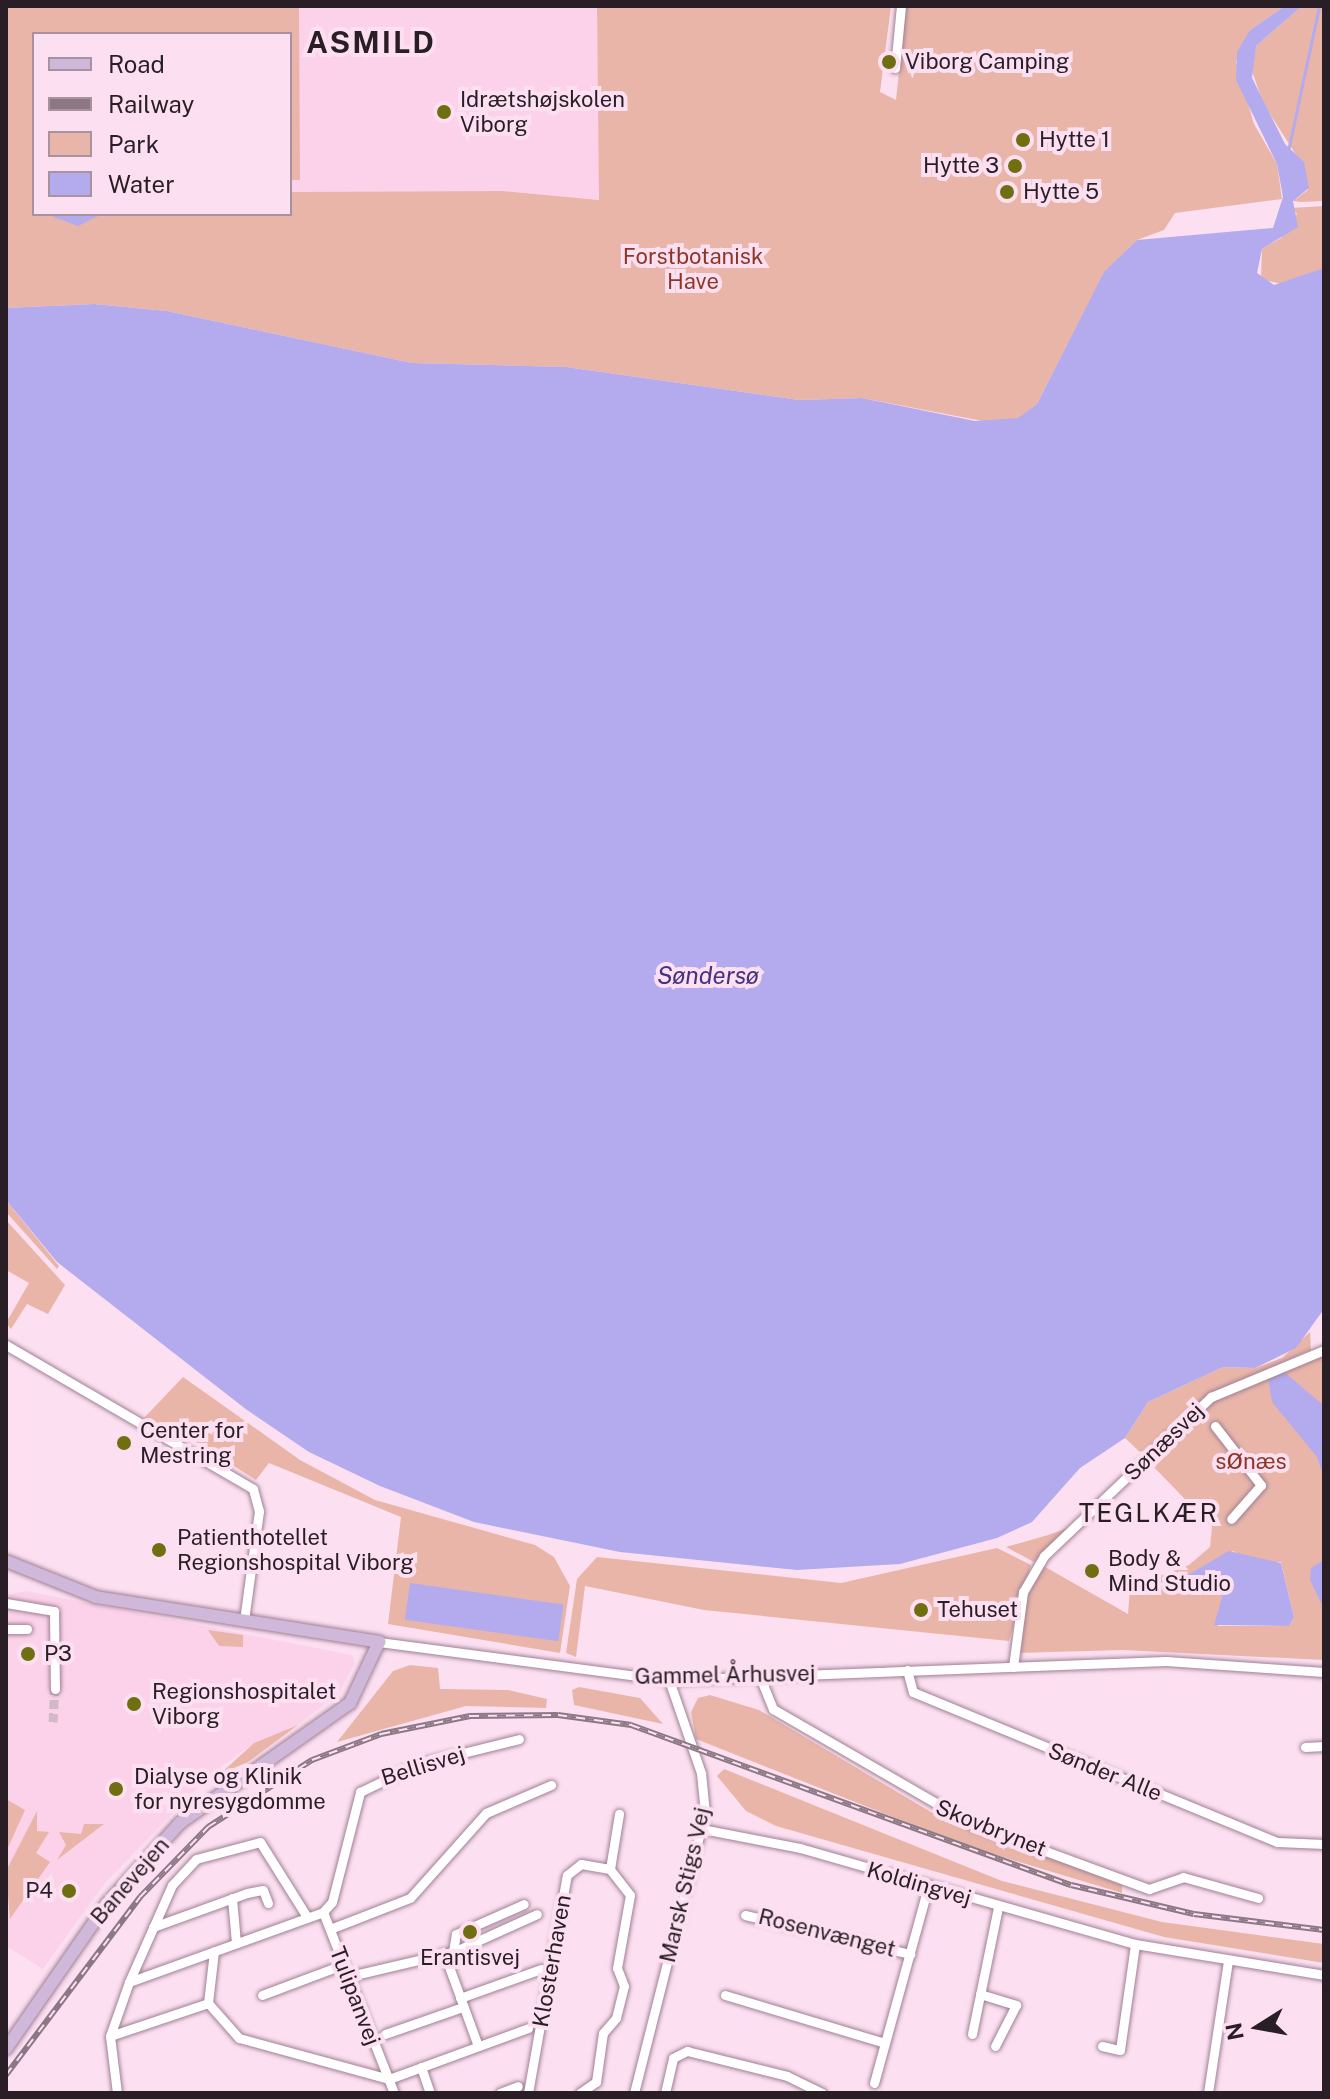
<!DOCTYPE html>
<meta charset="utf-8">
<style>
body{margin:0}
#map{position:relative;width:1330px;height:2099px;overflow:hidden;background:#fce0f1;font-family:"Public Sans",sans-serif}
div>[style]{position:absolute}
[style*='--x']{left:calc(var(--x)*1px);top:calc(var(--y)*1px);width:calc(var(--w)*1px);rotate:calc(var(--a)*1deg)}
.built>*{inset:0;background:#fcd2eb}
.green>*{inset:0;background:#e9b5a9}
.water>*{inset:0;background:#b3abed;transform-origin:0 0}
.stream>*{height:3px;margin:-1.5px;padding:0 1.5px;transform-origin:1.5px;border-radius:1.5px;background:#b3abed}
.minor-tunnel>*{height:9px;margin-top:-4.5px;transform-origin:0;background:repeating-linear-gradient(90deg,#d2b9c8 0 9px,transparent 0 13.5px)}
.roads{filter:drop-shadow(0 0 2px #a08094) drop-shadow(0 0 2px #a08094)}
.minor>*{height:9px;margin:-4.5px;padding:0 4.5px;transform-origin:4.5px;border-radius:4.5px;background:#fff}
.major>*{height:12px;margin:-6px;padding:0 6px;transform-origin:6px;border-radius:6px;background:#cfb8d9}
.rail>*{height:6px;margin-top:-3px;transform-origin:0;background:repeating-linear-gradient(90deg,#fce0f1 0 9px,#8c7884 0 18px);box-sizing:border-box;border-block:2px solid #8c7884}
.dots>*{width:22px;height:22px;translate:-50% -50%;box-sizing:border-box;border:4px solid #fce0f1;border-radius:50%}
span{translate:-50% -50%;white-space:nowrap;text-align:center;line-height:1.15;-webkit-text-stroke:8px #fce0f1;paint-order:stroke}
.poi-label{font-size:22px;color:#2a1e26}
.left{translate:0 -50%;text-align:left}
.right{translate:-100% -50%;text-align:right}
.park-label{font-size:22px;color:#8e3626}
.street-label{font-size:22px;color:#2a1e26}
.water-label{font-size:24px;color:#44337f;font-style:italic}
.quarter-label{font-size:26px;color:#2a1e26;letter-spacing:2px}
.district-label{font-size:30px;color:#2a1e26;font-weight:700;letter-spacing:2px}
.frame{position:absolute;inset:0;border:8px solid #2a1e26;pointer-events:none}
.legend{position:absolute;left:32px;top:32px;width:260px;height:184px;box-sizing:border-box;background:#fce0f1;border:2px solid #a892a0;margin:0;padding:10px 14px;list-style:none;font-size:24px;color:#2a1e26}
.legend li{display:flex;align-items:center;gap:16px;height:40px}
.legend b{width:40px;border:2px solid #a892a0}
.north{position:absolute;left:1218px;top:1987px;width:80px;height:80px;-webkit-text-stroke:6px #fce0f1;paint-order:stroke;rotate:259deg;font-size:22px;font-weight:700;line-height:32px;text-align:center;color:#2a1e26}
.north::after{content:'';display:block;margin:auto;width:28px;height:36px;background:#2a1e26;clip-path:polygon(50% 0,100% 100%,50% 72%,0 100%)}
</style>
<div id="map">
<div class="built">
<i style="clip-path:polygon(147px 6px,597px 6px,600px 200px,503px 191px,290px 192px,290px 34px,147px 34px)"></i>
<i style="clip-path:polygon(26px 1591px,352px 1655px,355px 1663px,339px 1693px,298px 1725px,254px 1743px,210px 1775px,105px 1883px,43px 1969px,6px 1946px,6px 1595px)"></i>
</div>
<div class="green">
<i style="clip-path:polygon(6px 6px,299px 6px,300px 180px,290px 180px,290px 34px,34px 34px,34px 214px,290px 214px,290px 192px,503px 191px,599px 200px,597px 6px,891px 6px,880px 92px,896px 100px,906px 6px,1285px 6px,1250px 30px,1236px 62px,1254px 124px,1277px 164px,1282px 199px,1175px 213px,1164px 230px,1137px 240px,1104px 273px,1037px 404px,1019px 418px,993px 423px,862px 398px,799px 400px,566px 367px,412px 363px,167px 311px,94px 304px,6px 308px)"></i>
<i style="clip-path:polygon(1302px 6px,1324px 6px,1324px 201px,1301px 202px,1293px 201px,1308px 190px,1305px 169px,1263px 103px,1251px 68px,1256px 46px)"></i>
<i style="clip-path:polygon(1324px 206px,1324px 268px,1281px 284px,1261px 279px,1262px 249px,1281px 238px,1297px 214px,1292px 208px)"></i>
<i style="clip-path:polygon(6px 1200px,59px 1266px,57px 1269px,6px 1212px)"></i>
<i style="clip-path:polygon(6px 1220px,65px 1285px,48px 1314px,27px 1304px,11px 1329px,6px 1323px,29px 1283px,6px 1270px)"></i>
<i style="clip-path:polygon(1310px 1332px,1311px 1350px,1214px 1392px,1143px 1455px,1125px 1438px,1148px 1402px,1223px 1367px,1255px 1368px,1282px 1358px)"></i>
<i style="clip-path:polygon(evenodd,1324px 1352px,1324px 1660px,1123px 1650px,1017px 1653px,1027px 1589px,1040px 1564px,1128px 1614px,1130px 1587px,1189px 1565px,1210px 1547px,1212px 1527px,1148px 1461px,1214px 1398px,1324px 1352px,1233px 1551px,1254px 1562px,1281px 1562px,1294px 1617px,1289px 1626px,1218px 1626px,1228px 1577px,1142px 1586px,1186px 1576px,1233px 1551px)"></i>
<i style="clip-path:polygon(183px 1377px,300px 1460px,375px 1500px,535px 1545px,554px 1557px,570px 1586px,560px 1653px,388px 1624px,401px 1517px,269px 1463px,256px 1480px,179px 1431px,143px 1419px)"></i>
<i style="clip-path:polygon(1071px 1527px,1034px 1562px,1006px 1547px,1048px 1535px)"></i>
<i style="clip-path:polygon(997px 1548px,1031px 1565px,1009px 1641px,704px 1610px,585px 1586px,576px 1657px,566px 1653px,577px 1579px,597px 1557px,841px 1583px)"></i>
<i style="clip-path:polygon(208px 1630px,243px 1635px,243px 1647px,219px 1646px)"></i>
<i style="clip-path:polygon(410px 1665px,438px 1668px,440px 1689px,508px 1690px,547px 1699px,546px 1708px,466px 1706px,337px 1742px,393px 1671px)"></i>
<i style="clip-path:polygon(579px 1687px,640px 1698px,663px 1724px,574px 1705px,572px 1690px)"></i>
<i style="clip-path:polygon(710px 1695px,759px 1710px,936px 1815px,1122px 1885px,1122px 1893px,966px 1846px,696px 1739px,691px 1712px,698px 1698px)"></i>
<i style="clip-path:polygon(298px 1725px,248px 1762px,220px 1774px,254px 1743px)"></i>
<i style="clip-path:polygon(724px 1769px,1002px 1881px,1162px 1922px,1324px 1944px,1324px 1963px,1164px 1937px,776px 1826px,746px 1811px,717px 1776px)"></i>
<i style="clip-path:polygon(6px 1799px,25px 1810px,6px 1852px)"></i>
<i style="clip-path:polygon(37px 1811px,37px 1831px,49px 1832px,36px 1853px,50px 1862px,10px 1919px,6px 1871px)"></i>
<i style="clip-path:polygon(84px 1824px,104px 1824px,57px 1860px,66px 1845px,59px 1832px,81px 1834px)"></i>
</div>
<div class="water">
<i style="clip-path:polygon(1285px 6px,1302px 6px,1256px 46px,1252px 78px,1285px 144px,1304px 162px,1309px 188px,1293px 201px,1298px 227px,1262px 249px,1257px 273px,1274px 285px,1324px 268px,1324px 1309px,1296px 1348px,1255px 1368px,1223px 1367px,1148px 1402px,1125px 1438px,1080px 1468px,1032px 1522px,997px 1538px,900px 1564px,797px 1570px,620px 1552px,474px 1522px,380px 1486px,309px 1452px,247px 1410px,57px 1262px,6px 1200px,6px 308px,94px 304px,167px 311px,412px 363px,566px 367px,799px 400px,862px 398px,975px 421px,1018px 418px,1037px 404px,1104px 272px,1137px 240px,1273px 228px,1283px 197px,1277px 164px,1236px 80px,1237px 52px,1250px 30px)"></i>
<i style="clip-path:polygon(46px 214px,102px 214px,78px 226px)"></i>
<i style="clip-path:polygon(1284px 1372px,1322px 1404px,1324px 1477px,1317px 1457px,1272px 1402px,1268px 1377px)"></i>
<i style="clip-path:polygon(1229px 1551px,1281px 1563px,1294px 1617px,1289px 1626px,1214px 1625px,1228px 1577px,1139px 1585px,1186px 1576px)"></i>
<i style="clip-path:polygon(1324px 1560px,1324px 1609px,1310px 1580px,1311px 1568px)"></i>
<i style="left:410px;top:1583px;width:155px;height:37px;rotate:8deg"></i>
</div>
<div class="stream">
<i style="--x:1288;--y:151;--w:148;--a:-77.9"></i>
</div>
<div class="minor-tunnel">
<i style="--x:53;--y:1722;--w:33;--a:-87"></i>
</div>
<div class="roads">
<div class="minor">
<i style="--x:895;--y:68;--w:62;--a:-84.5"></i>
<i style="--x:6;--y:1345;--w:286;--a:30.2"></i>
<i style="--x:253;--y:1489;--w:23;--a:75"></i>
<i style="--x:259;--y:1511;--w:111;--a:97.8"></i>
<i style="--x:1215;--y:1426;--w:75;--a:52.1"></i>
<i style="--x:1261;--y:1485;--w:45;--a:131.4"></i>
<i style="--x:6;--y:1603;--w:49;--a:9.5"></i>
<i style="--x:54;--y:1611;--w:78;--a:89.3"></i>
<i style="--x:6;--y:1629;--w:21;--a:0"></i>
<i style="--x:379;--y:1642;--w:292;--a:7.5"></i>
<i style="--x:669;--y:1680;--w:497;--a:-2.2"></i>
<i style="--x:1166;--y:1661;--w:158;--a:4"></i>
<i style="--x:1013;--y:1667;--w:76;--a:-82.4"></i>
<i style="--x:1023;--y:1592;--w:42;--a:-59.7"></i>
<i style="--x:1044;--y:1556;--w:231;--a:-43.6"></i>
<i style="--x:1211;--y:1397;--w:122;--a:-22.6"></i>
<i style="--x:907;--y:1670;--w:23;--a:75"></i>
<i style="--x:913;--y:1692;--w:394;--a:22.4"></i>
<i style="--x:1277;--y:1842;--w:47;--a:2.4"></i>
<i style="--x:760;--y:1677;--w:35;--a:68"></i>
<i style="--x:773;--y:1709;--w:230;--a:30"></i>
<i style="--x:972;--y:1824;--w:189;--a:20.2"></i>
<i style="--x:1149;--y:1889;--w:36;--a:-19"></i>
<i style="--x:1183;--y:1877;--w:78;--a:15.6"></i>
<i style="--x:1305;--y:1747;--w:19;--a:-3"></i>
<i style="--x:702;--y:1829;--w:100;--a:11"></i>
<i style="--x:800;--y:1848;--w:348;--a:16"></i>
<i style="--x:1135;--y:1944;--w:192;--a:9.3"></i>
<i style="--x:232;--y:1898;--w:45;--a:84.9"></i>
<i style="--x:323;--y:1912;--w:13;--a:-48"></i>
<i style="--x:332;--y:1902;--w:114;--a:-75.7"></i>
<i style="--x:360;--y:1792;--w:64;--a:-25.8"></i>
<i style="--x:418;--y:1764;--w:104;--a:-13.9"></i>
<i style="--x:323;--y:1912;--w:194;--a:68.6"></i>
<i style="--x:745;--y:1915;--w:170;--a:13.3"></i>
<i style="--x:153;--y:1927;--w:100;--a:-19.9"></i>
<i style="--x:247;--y:1893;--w:16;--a:-11"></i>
<i style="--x:263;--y:1890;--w:14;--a:69"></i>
<i style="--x:330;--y:1929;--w:86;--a:-21.2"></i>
<i style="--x:410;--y:1898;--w:114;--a:-48.2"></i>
<i style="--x:486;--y:1813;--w:71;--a:-23.3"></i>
<i style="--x:453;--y:1952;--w:18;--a:-81"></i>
<i style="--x:456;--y:1934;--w:74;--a:-23.8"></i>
<i style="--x:444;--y:1953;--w:99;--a:69.9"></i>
<i style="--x:346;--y:1977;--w:110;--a:-13.2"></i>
<i style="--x:453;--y:1952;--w:92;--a:-24.3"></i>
<i style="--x:129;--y:1982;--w:106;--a:-66.1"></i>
<i style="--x:172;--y:1885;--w:35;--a:-47"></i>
<i style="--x:196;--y:1859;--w:66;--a:-14.9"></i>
<i style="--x:260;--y:1842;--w:89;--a:57.9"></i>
<i style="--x:980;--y:1994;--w:38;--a:17"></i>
<i style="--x:1016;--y:2005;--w:46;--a:117.1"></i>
<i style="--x:262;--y:1995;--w:85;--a:-20.6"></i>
<i style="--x:725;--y:1995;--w:167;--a:16.7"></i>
<i style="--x:460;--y:1998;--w:86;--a:-19.7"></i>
<i style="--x:208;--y:2003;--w:52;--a:-83.4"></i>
<i style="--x:385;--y:2034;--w:83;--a:-19.1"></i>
<i style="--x:972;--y:2034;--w:130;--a:-78.4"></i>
<i style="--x:110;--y:2036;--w:103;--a:-18.6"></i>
<i style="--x:208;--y:2003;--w:47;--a:48.5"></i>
<i style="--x:239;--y:2038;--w:156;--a:15.3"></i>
<i style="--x:389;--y:2079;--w:148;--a:-20.1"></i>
<i style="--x:1102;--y:2046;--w:18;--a:13"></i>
<i style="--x:1120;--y:2050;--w:107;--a:-81.9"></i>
<i style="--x:421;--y:2067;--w:28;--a:71"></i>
<i style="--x:874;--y:2083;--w:203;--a:-74.6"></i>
<i style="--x:117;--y:2093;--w:57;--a:-97"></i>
<i style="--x:110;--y:2036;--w:57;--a:-70.6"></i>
<i style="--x:129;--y:1982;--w:206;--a:-19.8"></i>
<i style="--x:500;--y:2093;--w:19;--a:-21"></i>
<i style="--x:528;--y:2093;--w:221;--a:-79.9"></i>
<i style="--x:567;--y:1875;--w:18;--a:-38"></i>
<i style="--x:581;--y:1864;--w:29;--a:10"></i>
<i style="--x:580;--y:2093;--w:19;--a:-35"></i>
<i style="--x:596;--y:2082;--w:49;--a:-81.9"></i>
<i style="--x:603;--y:2033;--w:20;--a:-49"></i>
<i style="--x:616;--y:2018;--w:33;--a:-76"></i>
<i style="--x:624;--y:1986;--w:19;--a:-111"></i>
<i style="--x:617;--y:1968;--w:74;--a:-79.9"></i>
<i style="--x:630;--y:1895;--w:33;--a:-128"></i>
<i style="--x:610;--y:1869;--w:56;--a:-80.7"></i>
<i style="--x:634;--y:2093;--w:289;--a:-75.8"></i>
<i style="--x:705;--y:1813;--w:40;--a:-95.7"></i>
<i style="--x:701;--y:1773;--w:98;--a:-109"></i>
<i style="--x:665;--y:2093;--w:36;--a:-77"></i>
<i style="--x:673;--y:2058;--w:16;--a:-27"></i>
<i style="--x:687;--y:2051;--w:103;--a:14"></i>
<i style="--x:787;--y:2076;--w:39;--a:26"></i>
<i style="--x:1208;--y:2093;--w:134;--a:-81.4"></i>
</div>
<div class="major">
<i style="--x:6;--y:1561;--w:97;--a:21.8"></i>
<i style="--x:96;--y:1597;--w:287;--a:9"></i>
<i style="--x:379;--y:1642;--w:68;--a:115.4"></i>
<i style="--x:350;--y:1703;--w:208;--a:144.8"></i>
<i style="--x:180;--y:1823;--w:110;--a:132.1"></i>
<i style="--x:106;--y:1905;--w:175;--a:124.8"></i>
</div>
</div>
<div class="rail">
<i style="--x:6;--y:2075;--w:223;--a:-53"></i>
<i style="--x:140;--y:1897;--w:98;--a:-45.8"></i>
<i style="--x:208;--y:1827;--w:124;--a:-32.8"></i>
<i style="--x:312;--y:1760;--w:74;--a:-20.6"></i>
<i style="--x:381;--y:1734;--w:91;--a:-11.4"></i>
<i style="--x:470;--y:1716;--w:88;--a:-0.7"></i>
<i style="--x:558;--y:1715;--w:74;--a:7.8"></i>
<i style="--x:631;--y:1725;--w:468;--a:20"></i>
<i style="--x:1071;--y:1885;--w:126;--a:13.3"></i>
<i style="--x:1194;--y:1914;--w:131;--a:7"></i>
</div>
<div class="dots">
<i style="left:889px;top:62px;background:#6f6f12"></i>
<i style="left:444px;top:112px;background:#6f6f12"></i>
<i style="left:1023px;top:140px;background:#6f6f12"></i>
<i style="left:1015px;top:166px;background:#6f6f12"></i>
<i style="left:1007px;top:192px;background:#6f6f12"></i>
<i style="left:124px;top:1443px;background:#6f6f12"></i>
<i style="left:159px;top:1550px;background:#6f6f12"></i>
<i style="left:1092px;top:1571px;background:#6f6f12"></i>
<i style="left:921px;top:1610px;background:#6f6f12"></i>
<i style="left:28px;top:1654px;background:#6f6f12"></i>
<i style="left:134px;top:1704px;background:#6f6f12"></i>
<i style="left:116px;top:1789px;background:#6f6f12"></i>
<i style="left:69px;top:1891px;background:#6f6f12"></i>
<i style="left:470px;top:1932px;background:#6f6f12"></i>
</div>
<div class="poi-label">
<span class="left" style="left:905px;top:62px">Viborg Camping</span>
<span class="left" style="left:460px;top:112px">Idrætshøjskolen<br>Viborg</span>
<span class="left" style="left:1039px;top:140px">Hytte 1</span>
<span class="right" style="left:999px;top:166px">Hytte 3</span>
<span class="left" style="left:1023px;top:192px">Hytte 5</span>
<span class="left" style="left:140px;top:1443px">Center for<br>Mestring</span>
<span class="left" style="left:177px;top:1550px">Patienthotellet<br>Regionshospital Viborg</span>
<span class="left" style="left:1108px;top:1571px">Body &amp;<br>Mind Studio</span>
<span class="left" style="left:937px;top:1610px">Tehuset</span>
<span class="left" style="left:44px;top:1654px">P3</span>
<span class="left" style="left:152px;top:1704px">Regionshospitalet<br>Viborg</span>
<span class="left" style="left:134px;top:1789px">Dialyse og Klinik<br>for nyresygdomme</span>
<span class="right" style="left:53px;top:1891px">P4</span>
<span style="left:470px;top:1958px">Erantisvej</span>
</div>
<div class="park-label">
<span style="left:693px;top:269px">Forstbotanisk<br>Have</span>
<span style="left:1251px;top:1462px">sØnæs</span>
</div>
<div class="street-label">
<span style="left:1164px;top:1442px;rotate:-44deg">Sønæsvej</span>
<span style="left:725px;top:1675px;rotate:-1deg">Gammel Århusvej</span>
<span style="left:423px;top:1766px;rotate:-17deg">Bellisvej</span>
<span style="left:1105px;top:1772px;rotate:22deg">Sønder Alle</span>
<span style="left:991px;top:1828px;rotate:22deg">Skovbrynet</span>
<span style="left:130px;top:1881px;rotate:-49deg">Banevejen</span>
<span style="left:919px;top:1884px;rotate:16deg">Koldingvej</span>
<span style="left:685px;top:1885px;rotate:-77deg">Marsk Stigs Vej</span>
<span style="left:827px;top:1933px;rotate:14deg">Rosenvænget</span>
<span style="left:552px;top:1961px;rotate:-80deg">Klosterhaven</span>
<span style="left:355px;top:1996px;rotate:69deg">Tulipanvej</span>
</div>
<div class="water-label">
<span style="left:708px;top:976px">Søndersø</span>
</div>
<div class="quarter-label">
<span style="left:1149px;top:1513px">TEGLKÆR</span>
</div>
<div class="district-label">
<span style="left:371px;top:42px">ASMILD</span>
</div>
<div class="frame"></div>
<ul class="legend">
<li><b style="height:10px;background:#cfb8d9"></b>Road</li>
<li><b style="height:10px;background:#8c7884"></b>Railway</li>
<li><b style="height:22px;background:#e9b5a9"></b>Park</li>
<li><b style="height:22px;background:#b3abed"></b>Water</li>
</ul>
<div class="north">N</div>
</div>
